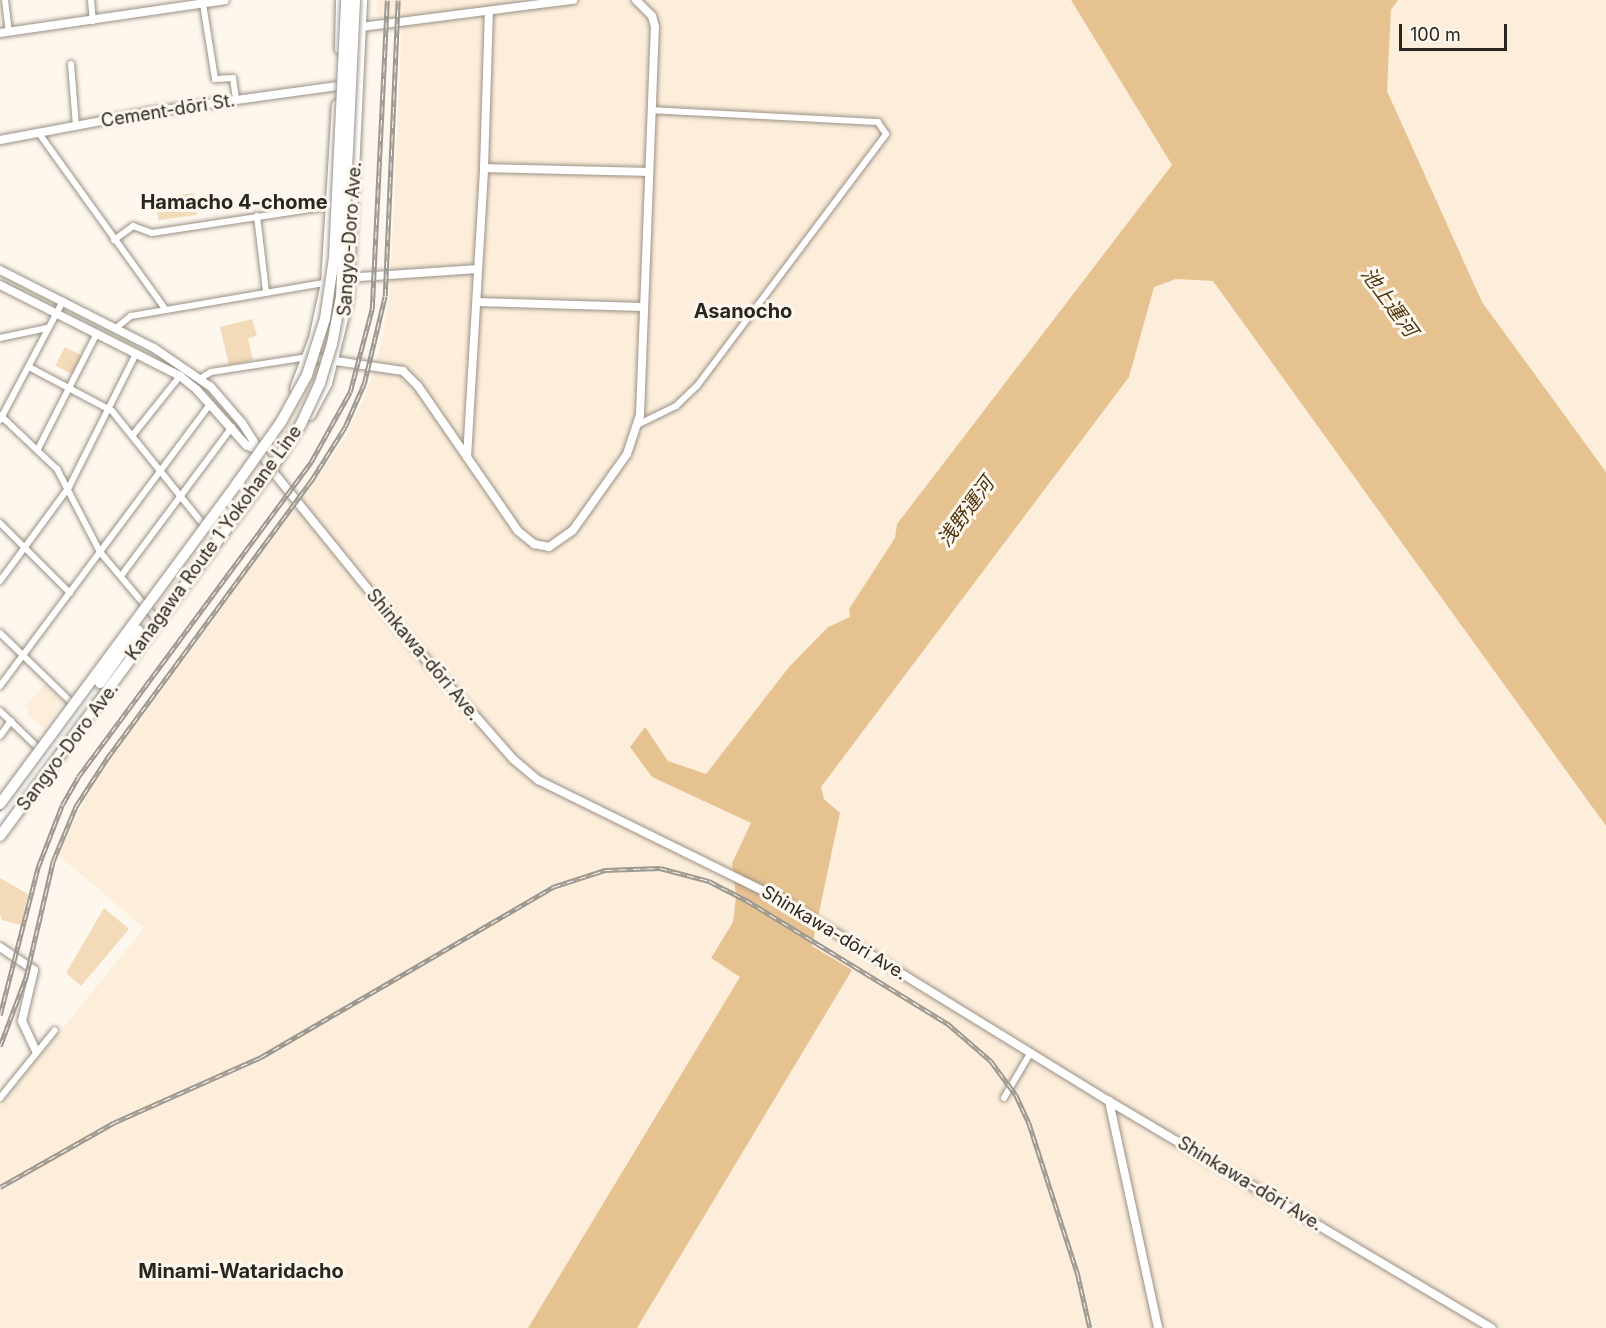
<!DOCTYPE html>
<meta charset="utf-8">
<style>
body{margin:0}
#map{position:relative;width:1606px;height:1328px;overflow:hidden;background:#fef7ed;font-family:Inter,"Noto Sans JP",sans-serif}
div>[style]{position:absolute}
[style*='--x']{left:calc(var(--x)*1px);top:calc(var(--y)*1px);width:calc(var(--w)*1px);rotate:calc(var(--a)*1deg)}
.built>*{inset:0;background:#fdeedb}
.green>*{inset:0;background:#f3dab9;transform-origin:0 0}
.water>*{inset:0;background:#e6c291}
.roads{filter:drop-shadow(0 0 2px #9a9186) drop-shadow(0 0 2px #9a9186)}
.minor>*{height:6px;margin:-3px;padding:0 3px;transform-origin:3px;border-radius:3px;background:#fff}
.tertiary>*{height:8px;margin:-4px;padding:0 4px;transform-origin:4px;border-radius:4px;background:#fff}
.secondary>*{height:8px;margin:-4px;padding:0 4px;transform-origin:4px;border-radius:4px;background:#fff}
.primary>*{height:9px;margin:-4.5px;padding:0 4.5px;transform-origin:4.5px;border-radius:4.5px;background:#fff}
.motorway>*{height:10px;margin:-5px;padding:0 5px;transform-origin:5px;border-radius:5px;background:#fff}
.rail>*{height:4.5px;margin-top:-2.25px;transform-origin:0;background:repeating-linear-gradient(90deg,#fef7ed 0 7px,#9d9890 0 14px);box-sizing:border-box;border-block:2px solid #9d9890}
.bridges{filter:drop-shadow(0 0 2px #9a9186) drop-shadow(0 0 2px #9a9186)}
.motorway-bridge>*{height:10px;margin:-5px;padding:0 5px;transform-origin:5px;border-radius:5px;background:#fff}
span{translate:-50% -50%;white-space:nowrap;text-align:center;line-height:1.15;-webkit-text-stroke:6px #fef7ed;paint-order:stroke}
.street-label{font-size:18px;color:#292621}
.neighbourhood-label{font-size:20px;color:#292621;font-weight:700}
.water-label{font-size:20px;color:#4f3610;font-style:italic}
.scale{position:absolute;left:1399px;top:24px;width:108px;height:27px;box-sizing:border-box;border:3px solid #292621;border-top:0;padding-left:8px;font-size:18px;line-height:21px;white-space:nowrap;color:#292621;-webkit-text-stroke:4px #fef7ed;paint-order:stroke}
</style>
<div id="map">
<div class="built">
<i style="clip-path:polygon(377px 0,1071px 0,1173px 164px,897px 524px,895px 538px,849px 609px,850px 617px,828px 628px,789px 667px,705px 775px,668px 761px,645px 727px,630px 746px,652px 777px,751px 823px,732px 863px,736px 896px,733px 922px,711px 957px,740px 977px,528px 1328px,0 1328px,0 1106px,144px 928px,57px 854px,97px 775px,345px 438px,368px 389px,382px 340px,390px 290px,402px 21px,383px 20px,376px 12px)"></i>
<i style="clip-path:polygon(1398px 0,1606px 0,1606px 472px,1482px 302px,1387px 91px,1391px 10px)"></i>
<i style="clip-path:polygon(1176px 279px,1213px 281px,1606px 826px,1606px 1328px,637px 1328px,851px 970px,812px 946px,840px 813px,824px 799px,821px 787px,1129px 377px,1153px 287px)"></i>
<i style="clip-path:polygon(46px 683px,63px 702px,44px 728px,26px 714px,30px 709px,24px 705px)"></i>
</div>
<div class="green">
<i style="left:194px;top:193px;width:22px;height:39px;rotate:82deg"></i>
<i style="clip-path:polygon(252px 319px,257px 335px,248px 339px,253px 360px,229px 365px,220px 327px)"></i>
<i style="left:65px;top:347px;width:20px;height:21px;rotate:27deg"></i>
<i style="clip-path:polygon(0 878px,28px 894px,21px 925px,2px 920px,0 915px)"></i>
<i style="clip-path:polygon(104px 908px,129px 929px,81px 986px,66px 973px)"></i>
</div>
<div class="water">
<i style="clip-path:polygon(1071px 0,1398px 0,1391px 10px,1387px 91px,1482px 302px,1606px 472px,1606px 826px,1213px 281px,1176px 279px,1154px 287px,1129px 377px,821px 787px,824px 799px,840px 813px,812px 946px,852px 970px,637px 1328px,528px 1328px,740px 977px,711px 958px,733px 922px,736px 896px,732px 863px,751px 823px,652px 777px,630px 747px,645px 727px,668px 761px,706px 774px,789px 667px,828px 627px,850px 617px,849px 609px,895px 538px,897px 524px,1172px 165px)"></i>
</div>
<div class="roads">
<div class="minor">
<i style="--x:5;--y:0;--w:32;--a:83"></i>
<i style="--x:91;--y:0;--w:21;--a:85"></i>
<i style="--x:203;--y:4;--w:76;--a:80.9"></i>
<i style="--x:215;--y:79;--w:18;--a:-3"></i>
<i style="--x:233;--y:78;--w:22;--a:82"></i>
<i style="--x:71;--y:64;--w:62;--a:85.4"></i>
<i style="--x:38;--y:132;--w:218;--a:54.3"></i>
<i style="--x:257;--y:216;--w:76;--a:83.2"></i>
<i style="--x:114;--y:240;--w:24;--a:-36"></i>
<i style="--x:133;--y:226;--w:20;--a:20"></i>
<i style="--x:152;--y:233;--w:180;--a:-8.6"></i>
<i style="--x:116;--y:328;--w:19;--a:-39"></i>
<i style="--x:131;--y:316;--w:197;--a:-9.7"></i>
<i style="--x:0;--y:338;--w:48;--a:-12"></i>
<i style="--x:29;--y:367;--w:94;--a:27.9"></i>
<i style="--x:112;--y:411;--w:145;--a:51.2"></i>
<i style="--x:201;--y:378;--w:12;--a:-31"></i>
<i style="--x:211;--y:372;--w:98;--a:-8.8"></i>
<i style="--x:0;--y:415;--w:79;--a:43.5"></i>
<i style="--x:57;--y:469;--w:93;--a:62.6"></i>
<i style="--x:100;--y:552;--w:92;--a:49.9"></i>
<i style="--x:0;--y:420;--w:135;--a:-62.1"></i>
<i style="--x:637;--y:425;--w:43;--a:-26"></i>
<i style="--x:676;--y:406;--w:29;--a:-44"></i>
<i style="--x:697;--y:386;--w:315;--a:-53.1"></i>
<i style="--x:886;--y:134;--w:14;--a:-124"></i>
<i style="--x:878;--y:122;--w:226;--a:-177"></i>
<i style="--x:132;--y:436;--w:77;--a:-51.3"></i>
<i style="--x:38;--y:449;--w:130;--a:-63"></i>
<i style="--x:0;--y:523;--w:99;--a:45"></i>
<i style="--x:121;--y:576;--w:186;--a:-53.3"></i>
<i style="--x:0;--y:581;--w:117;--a:-53.7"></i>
<i style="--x:69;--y:487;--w:149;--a:-63.3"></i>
<i style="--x:0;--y:633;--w:100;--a:44.2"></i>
<i style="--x:0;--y:686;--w:352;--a:-53.3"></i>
<i style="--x:0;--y:711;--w:53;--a:44.2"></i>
<i style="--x:0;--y:736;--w:19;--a:-54"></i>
<i style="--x:0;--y:1098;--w:87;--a:-51"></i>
<i style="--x:1004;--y:1098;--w:53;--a:-59.6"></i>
</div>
<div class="tertiary">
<i style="--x:361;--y:27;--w:214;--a:-7.3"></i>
<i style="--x:0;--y:33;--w:227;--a:-8.3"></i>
<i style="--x:0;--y:140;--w:153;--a:-10.6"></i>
<i style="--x:150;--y:112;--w:189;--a:-7.9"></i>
<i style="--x:484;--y:168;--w:164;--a:1.4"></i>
<i style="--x:345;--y:278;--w:133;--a:-3.9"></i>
<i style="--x:477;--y:302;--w:166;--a:1.7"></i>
<i style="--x:309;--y:357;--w:95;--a:8.5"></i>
<i style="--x:403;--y:371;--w:21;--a:45"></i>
<i style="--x:418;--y:386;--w:176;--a:55.4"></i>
<i style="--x:518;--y:531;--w:21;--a:39"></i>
<i style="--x:534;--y:544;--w:15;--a:11"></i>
<i style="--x:549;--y:547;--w:29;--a:-35"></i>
<i style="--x:573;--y:530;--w:93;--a:-54.6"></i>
<i style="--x:627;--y:454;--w:41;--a:-71.6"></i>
<i style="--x:640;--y:415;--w:388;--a:-87.8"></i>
<i style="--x:655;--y:27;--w:11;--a:-105"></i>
<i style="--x:652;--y:16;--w:23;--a:-135"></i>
<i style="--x:467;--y:457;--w:289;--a:-86.6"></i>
<i style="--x:484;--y:168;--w:155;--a:-88.2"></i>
<i style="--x:0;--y:947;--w:41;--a:34.1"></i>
<i style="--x:34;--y:970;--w:52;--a:103.2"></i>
<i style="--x:22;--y:1021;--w:33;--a:65"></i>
<i style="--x:1109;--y:1101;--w:232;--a:77.8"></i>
</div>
<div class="secondary">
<i style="--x:0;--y:270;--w:173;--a:26.9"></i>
<i style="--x:154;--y:348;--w:69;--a:34.4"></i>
<i style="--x:211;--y:387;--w:48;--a:49.3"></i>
<i style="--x:242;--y:423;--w:59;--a:57.4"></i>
<i style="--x:274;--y:473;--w:224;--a:51"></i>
<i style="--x:415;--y:647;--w:149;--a:48.8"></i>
<i style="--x:513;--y:759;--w:33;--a:40"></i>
<i style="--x:538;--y:780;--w:272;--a:26.2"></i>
<i style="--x:782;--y:900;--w:384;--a:31.6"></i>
<i style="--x:1109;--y:1101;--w:445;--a:30.7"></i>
<i style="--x:0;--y:285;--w:202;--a:26.8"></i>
<i style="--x:180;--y:376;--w:22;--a:39"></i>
<i style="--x:197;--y:390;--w:74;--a:48.3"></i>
<i style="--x:246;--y:445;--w:12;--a:24"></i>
</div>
<div class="primary">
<i style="--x:339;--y:49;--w:49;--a:-88.8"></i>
<i style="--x:294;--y:388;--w:53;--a:-69.2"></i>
<i style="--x:313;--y:338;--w:56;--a:-77.7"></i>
<i style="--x:325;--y:283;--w:179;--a:-86.5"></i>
<i style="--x:310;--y:415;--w:36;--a:-62"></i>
<i style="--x:327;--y:383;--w:88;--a:-76.1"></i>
<i style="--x:348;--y:298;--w:298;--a:-87.3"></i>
</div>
<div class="motorway">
<i style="--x:0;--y:821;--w:170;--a:-54.1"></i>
</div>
</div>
<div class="rail">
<i style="--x:0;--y:1015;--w:153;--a:-75.6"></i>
<i style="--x:38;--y:867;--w:66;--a:-68.8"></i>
<i style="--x:62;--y:805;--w:32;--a:-60"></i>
<i style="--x:78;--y:777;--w:392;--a:-53.5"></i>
<i style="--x:311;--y:462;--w:80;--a:-60.9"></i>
<i style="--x:350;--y:392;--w:86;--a:-75.2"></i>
<i style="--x:372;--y:309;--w:309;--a:-87.2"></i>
<i style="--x:0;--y:1046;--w:74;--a:-69.4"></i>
<i style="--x:26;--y:977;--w:119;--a:-76.9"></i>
<i style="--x:53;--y:861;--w:60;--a:-67.3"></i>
<i style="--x:76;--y:806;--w:59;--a:-56.9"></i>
<i style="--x:108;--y:757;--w:343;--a:-53.7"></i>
<i style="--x:311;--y:481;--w:64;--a:-57.8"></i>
<i style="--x:345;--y:427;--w:47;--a:-66.2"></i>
<i style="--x:364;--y:384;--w:90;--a:-76.6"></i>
<i style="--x:385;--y:296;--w:296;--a:-87.5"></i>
<i style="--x:0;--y:1187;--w:130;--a:-29.5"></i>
<i style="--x:113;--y:1123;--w:162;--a:-24"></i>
<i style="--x:261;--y:1057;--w:338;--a:-30.2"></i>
<i style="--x:553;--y:887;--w:55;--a:-18.1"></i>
<i style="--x:605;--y:870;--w:55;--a:-2.1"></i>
<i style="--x:660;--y:868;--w:51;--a:14.9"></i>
<i style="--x:709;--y:881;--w:42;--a:27.2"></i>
<i style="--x:746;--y:900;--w:236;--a:31.5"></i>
<i style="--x:947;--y:1023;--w:58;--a:40.8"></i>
<i style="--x:991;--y:1061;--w:42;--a:53.7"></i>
<i style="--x:1016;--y:1095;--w:31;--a:65"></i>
<i style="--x:1029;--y:1123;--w:160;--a:72.1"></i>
<i style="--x:1078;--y:1275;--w:54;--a:77.2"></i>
</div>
<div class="bridges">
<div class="motorway-bridge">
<i style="--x:100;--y:683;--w:65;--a:-54.4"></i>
<i style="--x:0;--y:804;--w:397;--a:-53.5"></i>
<i style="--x:236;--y:485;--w:77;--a:-54.5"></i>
<i style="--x:281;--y:422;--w:54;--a:-61"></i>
<i style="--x:307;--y:375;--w:59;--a:-72.2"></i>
<i style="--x:325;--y:319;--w:62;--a:-81.6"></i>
<i style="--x:334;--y:258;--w:258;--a:-87.3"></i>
<i style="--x:0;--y:836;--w:461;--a:-53.6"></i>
<i style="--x:274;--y:465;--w:49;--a:-56.6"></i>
<i style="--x:301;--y:424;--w:45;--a:-65.1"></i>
<i style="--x:320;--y:383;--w:41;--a:-72.9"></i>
<i style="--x:332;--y:344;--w:48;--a:-79.2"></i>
<i style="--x:341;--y:297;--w:297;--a:-87.3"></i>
</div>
</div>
<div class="street-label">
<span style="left:168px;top:111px;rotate:-9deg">Cement-dōri St.</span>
<span style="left:350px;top:239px;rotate:-86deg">Sangyo-Doro Ave.</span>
<span style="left:214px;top:543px;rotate:-54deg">Kanagawa Route 1 Yokohane Line</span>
<span style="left:423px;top:655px;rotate:50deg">Shinkawa-dōri Ave.</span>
<span style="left:68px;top:747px;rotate:-53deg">Sangyo-Doro Ave.</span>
<span style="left:834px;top:933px;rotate:31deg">Shinkawa-dōri Ave.</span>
<span style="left:1250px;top:1184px;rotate:31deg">Shinkawa-dōri Ave.</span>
</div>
<div class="neighbourhood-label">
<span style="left:234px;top:202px">Hamacho 4-chome</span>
<span style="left:743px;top:311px">Asanocho</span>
<span style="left:241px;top:1271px">Minami-Wataridacho</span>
</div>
<div class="water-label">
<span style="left:1389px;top:302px;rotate:54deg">池上運河</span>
<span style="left:966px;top:512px;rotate:-54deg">浅野運河</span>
</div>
<div class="scale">100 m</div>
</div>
